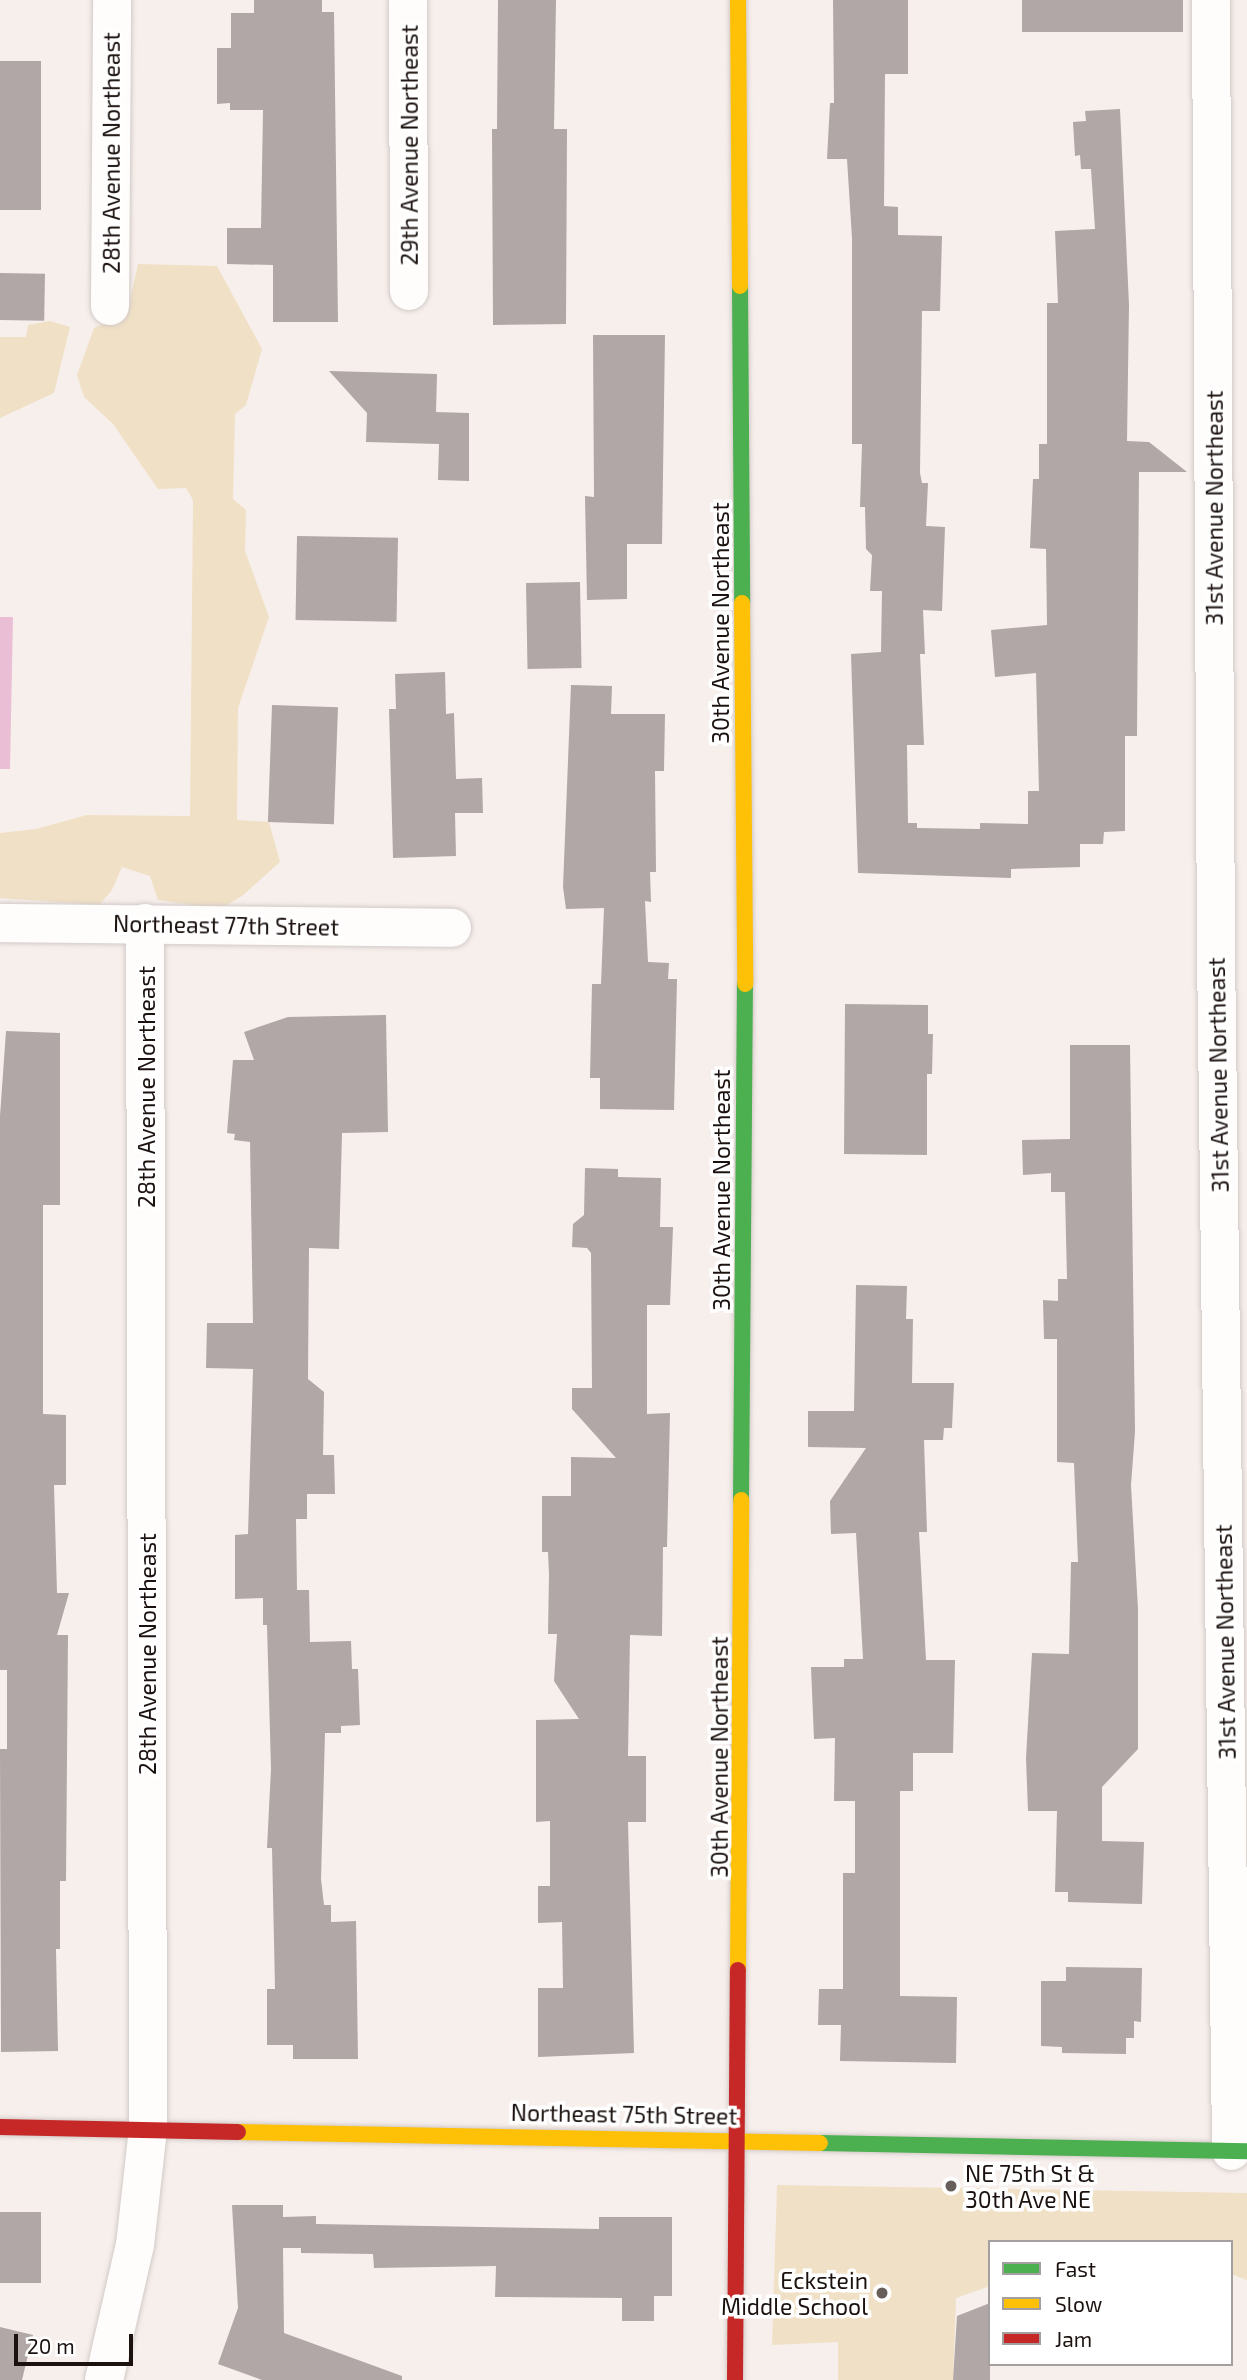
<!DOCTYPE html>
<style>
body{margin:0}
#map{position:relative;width:1247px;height:2380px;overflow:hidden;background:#f7efec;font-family:"Exo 2",sans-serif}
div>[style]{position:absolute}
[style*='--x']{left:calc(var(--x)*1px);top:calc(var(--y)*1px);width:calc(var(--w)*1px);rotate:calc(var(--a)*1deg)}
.green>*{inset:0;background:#f0e0c5}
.water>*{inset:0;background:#eabfd5}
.building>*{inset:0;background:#b0a7a6;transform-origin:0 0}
.roads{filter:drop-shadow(0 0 2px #d2cac7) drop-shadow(0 0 2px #d2cac7)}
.street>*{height:38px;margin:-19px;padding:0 19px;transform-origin:19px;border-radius:19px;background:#fefdfc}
.fast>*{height:16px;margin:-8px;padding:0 8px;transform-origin:8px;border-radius:8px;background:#4caf50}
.slow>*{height:16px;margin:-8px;padding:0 8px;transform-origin:8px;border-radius:8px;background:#ffc107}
.jam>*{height:16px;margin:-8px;padding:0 8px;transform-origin:8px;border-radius:8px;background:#c62828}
.dots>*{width:19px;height:19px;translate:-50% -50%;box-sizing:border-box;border:4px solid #fff;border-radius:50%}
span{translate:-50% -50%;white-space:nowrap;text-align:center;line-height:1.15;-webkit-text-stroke:7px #fff;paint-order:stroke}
.street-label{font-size:23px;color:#1b120f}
.poi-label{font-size:23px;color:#1b120f}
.left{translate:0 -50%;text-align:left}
.right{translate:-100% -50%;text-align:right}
.legend{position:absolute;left:988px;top:2240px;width:245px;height:126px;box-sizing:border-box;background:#fff;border:2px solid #a4a09f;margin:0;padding:9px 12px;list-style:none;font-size:21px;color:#1b120f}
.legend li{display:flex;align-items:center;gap:14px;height:35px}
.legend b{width:35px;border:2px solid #a4a09f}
.scale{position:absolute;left:14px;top:2334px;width:119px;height:32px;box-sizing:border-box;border:4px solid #1b120f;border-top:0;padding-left:9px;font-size:21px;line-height:24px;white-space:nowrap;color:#1b120f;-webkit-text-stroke:5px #fff;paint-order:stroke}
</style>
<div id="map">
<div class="green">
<i style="clip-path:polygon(138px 264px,217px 266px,262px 349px,246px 405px,235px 414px,233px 499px,246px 510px,245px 551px,269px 617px,238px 708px,237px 820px,269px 822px,280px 862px,242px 896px,220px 909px,158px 900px,150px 876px,122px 867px,112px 890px,99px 905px,0 898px,0 833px,36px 829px,87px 815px,190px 816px,193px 500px,186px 488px,158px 489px,113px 424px,84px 397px,77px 375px,94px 328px,127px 313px)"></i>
<i style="clip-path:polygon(50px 321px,70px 327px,54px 393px,0 418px,0 337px,26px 337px,28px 325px)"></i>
<i style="clip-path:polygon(777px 2185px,1247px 2193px,1247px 2280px,1231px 2274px,1231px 2242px,990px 2242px,990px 2286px,956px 2298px,953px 2380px,838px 2380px,838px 2342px,772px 2345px)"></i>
</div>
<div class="water">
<i style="clip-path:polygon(0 617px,13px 617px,10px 769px,0 769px)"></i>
</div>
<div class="building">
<i style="clip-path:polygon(254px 0,322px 0,322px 12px,334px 12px,338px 322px,273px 322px,273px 265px,227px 264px,227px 228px,261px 228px,263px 110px,230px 110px,230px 103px,217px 104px,217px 48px,231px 48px,231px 13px,254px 13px)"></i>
<i style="clip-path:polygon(498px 0,556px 0,554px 129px,567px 129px,566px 324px,493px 325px,492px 129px,497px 129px)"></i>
<i style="clip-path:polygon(833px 0,908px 0,908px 74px,885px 74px,884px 206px,898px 207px,898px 235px,942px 236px,940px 311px,922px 311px,920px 473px,922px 483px,928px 483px,926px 526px,945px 527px,942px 611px,923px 610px,925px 654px,920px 654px,924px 745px,907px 745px,908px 823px,917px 823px,917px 828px,980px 829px,980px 823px,1028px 824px,1028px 791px,1039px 791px,1036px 673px,995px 677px,991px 630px,1047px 625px,1046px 549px,1030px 548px,1033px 479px,1039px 479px,1039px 444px,1047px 444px,1047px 303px,1058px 303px,1055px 231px,1095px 229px,1091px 169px,1081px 169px,1080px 155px,1075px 156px,1073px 122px,1086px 121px,1085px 111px,1120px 109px,1129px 305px,1127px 441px,1149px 442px,1187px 472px,1139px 472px,1137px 736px,1125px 736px,1125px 831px,1104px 832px,1103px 844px,1080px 844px,1080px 867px,1011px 869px,1011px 878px,858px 873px,851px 654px,881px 652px,882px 591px,870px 591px,872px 555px,866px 549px,865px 507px,860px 507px,862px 444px,852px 444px,852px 238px,847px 159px,827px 159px,830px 103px,834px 103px)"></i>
<i style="left:1022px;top:0;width:161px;height:32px"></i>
<i style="left:0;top:61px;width:41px;height:149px"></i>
<i style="left:0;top:273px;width:45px;height:47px;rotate:1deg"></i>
<i style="clip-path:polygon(593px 335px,665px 335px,662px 544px,627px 544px,627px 599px,587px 600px,585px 496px,594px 497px)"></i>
<i style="clip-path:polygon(329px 371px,437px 374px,436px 412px,469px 413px,469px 481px,438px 480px,439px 444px,366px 442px,367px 413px)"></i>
<i style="left:297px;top:536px;width:101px;height:84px;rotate:1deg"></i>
<i style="left:580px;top:582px;width:86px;height:54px;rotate:89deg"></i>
<i style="clip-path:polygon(445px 672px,446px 714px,454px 713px,456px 779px,482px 778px,483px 813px,455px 813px,456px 856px,393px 858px,389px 709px,396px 709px,395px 674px)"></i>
<i style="clip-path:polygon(571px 685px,612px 686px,611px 714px,665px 714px,664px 771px,655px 771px,656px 872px,650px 872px,651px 902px,645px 901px,648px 962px,669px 963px,668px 979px,677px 979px,674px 1110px,600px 1109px,600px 1078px,590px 1078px,592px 984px,601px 984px,604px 908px,566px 909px,563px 887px)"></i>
<i style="left:272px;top:705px;width:66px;height:117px;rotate:2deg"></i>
<i style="clip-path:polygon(845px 1004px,928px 1005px,928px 1034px,933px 1034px,932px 1074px,927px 1074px,927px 1155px,844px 1154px)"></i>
<i style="clip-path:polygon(386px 1015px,388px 1132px,342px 1133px,339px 1249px,309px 1248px,308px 1379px,324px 1392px,323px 1455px,334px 1455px,335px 1494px,307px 1494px,307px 1519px,296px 1519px,297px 1590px,309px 1590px,310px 1642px,351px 1641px,352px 1669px,358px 1669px,360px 1725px,341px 1726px,341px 1733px,325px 1733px,321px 1879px,324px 1905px,331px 1905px,331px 1922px,356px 1921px,358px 2059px,293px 2059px,293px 2045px,267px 2045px,267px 1989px,275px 1989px,272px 1848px,267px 1848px,271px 1769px,267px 1625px,263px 1625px,263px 1598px,235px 1599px,235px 1535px,248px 1534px,253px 1369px,206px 1368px,207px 1323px,253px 1323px,250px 1142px,234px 1140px,235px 1134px,227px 1133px,233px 1060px,254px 1060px,244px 1032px,288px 1017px)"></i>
<i style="clip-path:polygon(6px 1031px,60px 1033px,60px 1205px,43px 1205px,43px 1414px,66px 1415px,66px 1485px,54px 1485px,57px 1593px,69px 1593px,57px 1635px,68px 1635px,66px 1881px,60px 1881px,60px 1949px,56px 1949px,58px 2051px,1px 2052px,0 1749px,7px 1749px,7px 1670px,0 1670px,0 1116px)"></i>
<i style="clip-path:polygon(1070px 1045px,1130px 1045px,1135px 1432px,1131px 1485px,1138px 1609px,1138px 1749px,1102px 1787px,1102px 1841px,1144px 1842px,1142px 1904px,1068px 1902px,1068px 1892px,1055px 1892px,1057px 1811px,1028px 1811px,1026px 1758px,1032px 1653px,1069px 1654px,1071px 1562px,1078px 1562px,1074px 1463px,1057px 1462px,1057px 1339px,1044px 1339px,1043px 1300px,1058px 1301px,1058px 1279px,1067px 1279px,1065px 1192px,1051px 1192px,1051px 1173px,1023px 1175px,1022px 1140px,1070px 1139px)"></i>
<i style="clip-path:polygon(585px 1168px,618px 1169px,618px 1177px,661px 1178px,660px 1227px,673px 1227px,670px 1305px,647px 1305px,647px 1414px,670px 1413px,667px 1547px,663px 1547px,662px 1636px,630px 1635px,628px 1756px,646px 1756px,646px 1822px,628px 1822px,634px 2053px,538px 2057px,538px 1988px,563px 1988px,562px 1922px,538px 1923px,538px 1886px,550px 1886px,550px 1821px,536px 1822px,536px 1720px,579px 1719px,554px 1681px,557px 1634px,548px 1634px,549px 1574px,548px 1552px,542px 1552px,542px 1496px,571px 1496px,571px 1457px,616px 1458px,572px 1409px,572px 1388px,592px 1388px,591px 1253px,587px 1248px,572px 1247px,573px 1224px,584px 1215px)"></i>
<i style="clip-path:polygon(856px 1285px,907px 1286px,906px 1319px,913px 1319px,912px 1383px,954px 1383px,952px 1428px,944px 1428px,943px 1440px,924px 1440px,927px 1532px,919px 1532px,926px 1660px,955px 1660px,953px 1753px,913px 1753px,913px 1791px,900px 1791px,900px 1996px,957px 1997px,956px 2063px,840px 2061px,841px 2025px,818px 2025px,819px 1989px,843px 1989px,843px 1873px,855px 1873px,855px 1801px,834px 1801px,835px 1738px,814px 1739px,811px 1667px,844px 1667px,844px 1659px,863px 1659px,856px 1533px,831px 1534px,830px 1501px,866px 1448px,808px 1447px,808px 1411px,854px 1411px)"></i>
<i style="clip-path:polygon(1066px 1967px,1142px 1968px,1141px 2022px,1134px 2021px,1134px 2038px,1126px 2038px,1126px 2054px,1062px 2053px,1062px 2047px,1041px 2046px,1041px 1981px,1066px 1981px)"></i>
<i style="clip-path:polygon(232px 2205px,283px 2205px,283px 2217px,316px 2216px,316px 2224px,599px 2229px,599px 2217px,672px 2217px,672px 2296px,654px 2296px,654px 2321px,622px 2321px,622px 2298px,495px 2297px,496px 2266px,374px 2268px,373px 2254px,301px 2253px,301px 2248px,283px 2248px,284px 2333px,402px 2376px,402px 2380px,262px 2380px,218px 2364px,238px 2308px)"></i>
<i style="left:0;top:2212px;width:41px;height:71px"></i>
<i style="clip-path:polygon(990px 2303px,990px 2380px,953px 2380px,957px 2316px)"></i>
<i style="clip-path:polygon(0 2327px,33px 2335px,22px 2380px,0 2380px)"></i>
</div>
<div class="roads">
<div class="street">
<i style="--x:408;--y:0;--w:291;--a:89.8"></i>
<i style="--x:1211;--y:0;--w:950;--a:89.7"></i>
<i style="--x:1216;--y:950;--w:1201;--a:89.28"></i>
<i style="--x:110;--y:306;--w:306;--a:-89.6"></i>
<i style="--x:0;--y:923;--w:452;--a:0.6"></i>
<i style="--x:104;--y:2380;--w:139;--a:-77.1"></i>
<i style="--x:135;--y:2245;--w:116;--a:-83.6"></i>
<i style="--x:148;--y:2130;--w:1207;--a:-90.14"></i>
</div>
<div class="fast">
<i style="--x:740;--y:286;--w:317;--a:89.6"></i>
<i style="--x:741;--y:1500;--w:516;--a:-89.56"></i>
<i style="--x:820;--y:2143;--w:427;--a:1.1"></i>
</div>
<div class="slow">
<i style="--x:738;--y:0;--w:286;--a:89.6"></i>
<i style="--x:742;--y:603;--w:381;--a:89.5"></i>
<i style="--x:738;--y:1970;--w:470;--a:-89.6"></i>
<i style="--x:238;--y:2132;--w:582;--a:1.08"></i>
</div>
<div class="jam">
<i style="--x:0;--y:2127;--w:238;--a:1.2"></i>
<i style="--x:735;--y:2380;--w:410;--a:-89.6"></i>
</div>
</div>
<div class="dots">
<i style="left:951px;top:2186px;background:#685f5c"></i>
<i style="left:882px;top:2293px;background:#685f5c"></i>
</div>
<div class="street-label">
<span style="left:409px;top:145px;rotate:-90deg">29th Avenue Northeast</span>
<span style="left:111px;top:153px;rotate:-90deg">28th Avenue Northeast</span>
<span style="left:1214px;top:508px;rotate:-90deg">31st Avenue Northeast</span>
<span style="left:720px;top:623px;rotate:-90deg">30th Avenue Northeast</span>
<span style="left:226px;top:925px;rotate:1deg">Northeast 77th Street</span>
<span style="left:1218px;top:1075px;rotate:-91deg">31st Avenue Northeast</span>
<span style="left:146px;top:1087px;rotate:-90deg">28th Avenue Northeast</span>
<span style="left:721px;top:1190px;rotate:-90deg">30th Avenue Northeast</span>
<span style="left:1225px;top:1642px;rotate:-91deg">31st Avenue Northeast</span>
<span style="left:147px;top:1654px;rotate:-90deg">28th Avenue Northeast</span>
<span style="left:719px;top:1757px;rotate:-90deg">30th Avenue Northeast</span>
<span style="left:624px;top:2114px;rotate:1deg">Northeast 75th Street</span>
</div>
<div class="poi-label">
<span class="left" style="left:965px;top:2186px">NE 75th St &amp;<br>30th Ave NE</span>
<span class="right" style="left:868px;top:2293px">Eckstein<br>Middle School</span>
</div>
<ul class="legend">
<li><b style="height:9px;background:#4caf50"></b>Fast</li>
<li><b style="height:9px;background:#ffc107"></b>Slow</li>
<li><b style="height:9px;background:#c62828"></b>Jam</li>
</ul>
<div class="scale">20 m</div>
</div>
